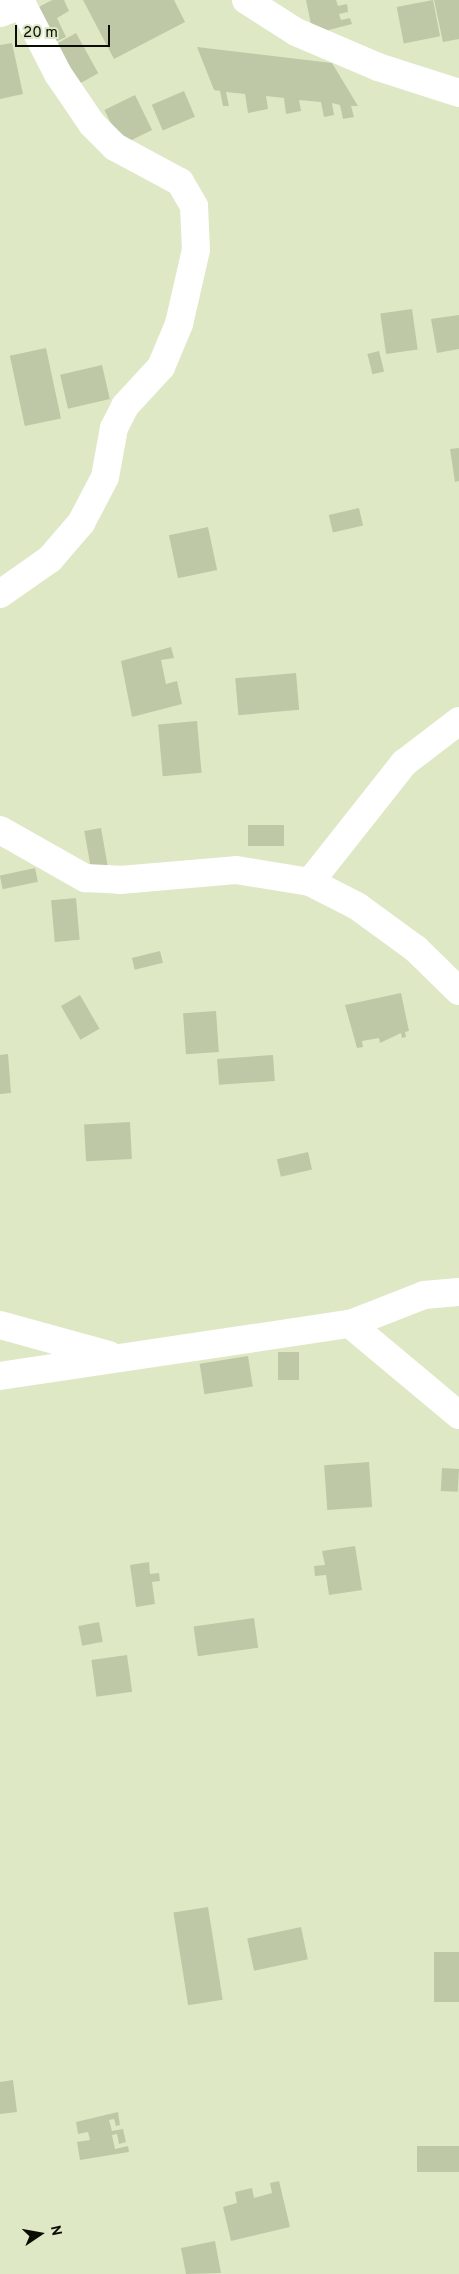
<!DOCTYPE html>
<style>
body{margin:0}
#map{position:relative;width:459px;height:2274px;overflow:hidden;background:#dee8c5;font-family:Overpass,sans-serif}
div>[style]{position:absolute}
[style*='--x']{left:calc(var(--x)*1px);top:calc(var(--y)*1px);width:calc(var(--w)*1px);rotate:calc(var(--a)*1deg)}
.building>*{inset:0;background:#bec8a6;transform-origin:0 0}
.minor>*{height:28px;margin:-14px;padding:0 14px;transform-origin:14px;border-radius:14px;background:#fff}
span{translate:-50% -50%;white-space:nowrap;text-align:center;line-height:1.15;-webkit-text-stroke:4.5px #dee8c5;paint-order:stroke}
.north{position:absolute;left:15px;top:2209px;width:50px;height:50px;-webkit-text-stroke:4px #dee8c5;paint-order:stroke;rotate:78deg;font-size:14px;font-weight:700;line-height:20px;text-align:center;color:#0b0d04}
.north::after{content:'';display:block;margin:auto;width:18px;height:22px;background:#0b0d04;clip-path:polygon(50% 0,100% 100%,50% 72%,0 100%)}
.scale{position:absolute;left:15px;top:25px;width:95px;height:22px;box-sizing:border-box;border:2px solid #0b0d04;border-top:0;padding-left:6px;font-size:15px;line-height:18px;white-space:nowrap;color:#0b0d04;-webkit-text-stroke:4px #dee8c5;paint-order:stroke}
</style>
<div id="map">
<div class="building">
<i style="clip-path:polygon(52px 0,64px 0,69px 11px,57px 18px,66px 37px,55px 42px,35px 9px)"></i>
<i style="clip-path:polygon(83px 0,174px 0,185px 22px,114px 59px)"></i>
<i style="clip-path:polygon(306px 0,336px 0,338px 6px,347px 4px,348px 12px,339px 14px,341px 20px,350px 18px,352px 24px,313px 34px)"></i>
<i style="left:433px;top:0;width:37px;height:37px;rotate:79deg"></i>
<i style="clip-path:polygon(434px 0,459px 0,459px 39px,443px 42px)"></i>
<i style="left:76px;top:33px;width:46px;height:24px;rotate:61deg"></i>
<i style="clip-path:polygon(12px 43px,23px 94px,0 99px,0 45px)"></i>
<i style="clip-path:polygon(197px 47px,332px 63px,358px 106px,351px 106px,354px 117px,343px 119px,340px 105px,332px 103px,334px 115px,324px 117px,321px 102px,299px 100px,301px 111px,286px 114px,284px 98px,266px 96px,268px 109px,248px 113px,245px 94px,226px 92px,229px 106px,223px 106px,220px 91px,214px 90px)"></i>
<i style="left:184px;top:91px;width:28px;height:35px;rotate:67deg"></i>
<i style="left:135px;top:95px;width:39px;height:34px;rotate:64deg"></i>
<i style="left:412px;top:309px;width:41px;height:32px;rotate:82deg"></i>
<i style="clip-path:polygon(459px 315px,459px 349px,437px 353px,431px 319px)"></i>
<i style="left:46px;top:348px;width:72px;height:37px;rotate:78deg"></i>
<i style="left:379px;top:351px;width:21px;height:12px;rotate:76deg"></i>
<i style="left:102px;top:365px;width:35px;height:43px;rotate:77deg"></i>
<i style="clip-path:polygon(459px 448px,459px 481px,455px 482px,450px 449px)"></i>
<i style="left:359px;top:508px;width:18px;height:31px;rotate:77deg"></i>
<i style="left:208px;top:527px;width:44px;height:40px;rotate:78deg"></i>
<i style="clip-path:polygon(171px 647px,174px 658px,161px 660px,166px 684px,177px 681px,182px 704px,132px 717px,121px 661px)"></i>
<i style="left:296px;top:673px;width:37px;height:61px;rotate:85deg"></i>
<i style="left:197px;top:721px;width:52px;height:39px;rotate:85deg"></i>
<i style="left:284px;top:825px;width:21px;height:36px;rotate:90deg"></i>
<i style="left:101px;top:828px;width:46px;height:17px;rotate:80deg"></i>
<i style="left:35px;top:868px;width:14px;height:36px;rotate:78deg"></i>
<i style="left:76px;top:898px;width:42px;height:25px;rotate:85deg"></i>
<i style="left:160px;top:951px;width:12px;height:29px;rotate:76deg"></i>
<i style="clip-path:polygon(401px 993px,409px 1031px,405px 1032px,406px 1037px,402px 1038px,401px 1033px,380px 1043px,379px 1038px,362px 1041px,363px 1047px,357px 1048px,345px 1005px)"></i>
<i style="left:80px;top:995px;width:39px;height:22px;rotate:60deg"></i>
<i style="left:216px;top:1011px;width:41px;height:33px;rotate:86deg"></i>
<i style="clip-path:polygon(8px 1054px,11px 1093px,0 1094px,0 1055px)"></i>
<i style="left:273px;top:1055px;width:26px;height:56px;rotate:86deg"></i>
<i style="left:130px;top:1122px;width:37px;height:46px;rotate:87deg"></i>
<i style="left:308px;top:1152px;width:18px;height:32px;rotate:77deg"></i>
<i style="left:278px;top:1352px;width:21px;height:28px"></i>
<i style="left:248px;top:1356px;width:31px;height:49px;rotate:81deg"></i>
<i style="left:369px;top:1462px;width:45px;height:45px;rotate:86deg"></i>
<i style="left:442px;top:1468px;width:17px;height:23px;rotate:3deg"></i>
<i style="clip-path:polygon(355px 1546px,362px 1590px,329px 1595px,326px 1575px,315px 1576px,314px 1566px,325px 1565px,322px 1551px)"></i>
<i style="clip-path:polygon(149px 1562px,150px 1574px,159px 1573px,160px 1581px,152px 1582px,155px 1604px,136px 1607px,130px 1565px)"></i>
<i style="left:254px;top:1618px;width:30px;height:61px;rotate:82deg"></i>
<i style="left:99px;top:1622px;width:20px;height:21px;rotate:79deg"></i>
<i style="left:127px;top:1655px;width:37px;height:36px;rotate:82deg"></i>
<i style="left:208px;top:1907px;width:94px;height:35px;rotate:81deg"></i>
<i style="left:301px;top:1927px;width:33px;height:55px;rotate:78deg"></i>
<i style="left:459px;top:1952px;width:50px;height:25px;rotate:90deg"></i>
<i style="clip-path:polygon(13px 2080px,17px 2112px,0 2114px,0 2082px)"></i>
<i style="clip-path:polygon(118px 2112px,120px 2125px,116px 2126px,114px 2119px,109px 2120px,112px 2131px,123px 2129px,126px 2142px,119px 2144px,117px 2134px,112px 2135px,115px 2149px,128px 2146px,129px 2152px,80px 2160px,77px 2142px,90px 2140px,88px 2132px,78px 2134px,76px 2122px)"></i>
<i style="left:459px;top:2146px;width:26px;height:42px;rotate:90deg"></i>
<i style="clip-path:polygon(279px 2181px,290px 2227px,231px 2241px,223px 2207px,237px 2203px,235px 2192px,252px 2188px,254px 2198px,272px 2193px,270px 2183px)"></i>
<i style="clip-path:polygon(215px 2241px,221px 2273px,186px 2274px,181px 2248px)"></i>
</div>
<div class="minor">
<i style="--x:246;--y:0;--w:59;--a:32.6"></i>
<i style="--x:296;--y:32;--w:89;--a:23.1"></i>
<i style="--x:378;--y:67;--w:85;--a:17.8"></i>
<i style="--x:0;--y:13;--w:23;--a:-20"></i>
<i style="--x:0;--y:594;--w:61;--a:-35"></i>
<i style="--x:50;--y:559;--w:48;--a:-49.3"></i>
<i style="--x:81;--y:523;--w:52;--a:-62.4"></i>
<i style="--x:105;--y:477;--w:50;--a:-79.6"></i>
<i style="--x:114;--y:428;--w:25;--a:-63"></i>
<i style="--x:125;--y:406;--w:53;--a:-47.3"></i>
<i style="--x:161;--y:367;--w:47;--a:-67.3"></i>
<i style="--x:179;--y:324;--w:76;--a:-77.1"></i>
<i style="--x:196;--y:250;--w:44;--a:-92.6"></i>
<i style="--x:194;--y:206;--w:28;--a:-120"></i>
<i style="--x:180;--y:182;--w:74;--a:-151.7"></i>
<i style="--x:115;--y:147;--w:33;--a:-135"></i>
<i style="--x:92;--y:124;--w:60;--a:-124.2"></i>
<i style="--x:58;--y:74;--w:83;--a:-117.2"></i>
<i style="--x:0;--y:830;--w:98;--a:29.5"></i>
<i style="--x:85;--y:878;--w:35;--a:3"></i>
<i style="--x:120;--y:880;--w:116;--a:-4.9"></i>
<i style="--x:236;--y:870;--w:75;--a:9.2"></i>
<i style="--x:310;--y:882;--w:53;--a:27.1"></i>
<i style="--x:357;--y:906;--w:73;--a:36.1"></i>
<i style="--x:416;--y:949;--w:60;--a:44.3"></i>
<i style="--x:310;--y:882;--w:152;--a:-51.7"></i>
<i style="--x:404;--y:763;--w:69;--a:-37.4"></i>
<i style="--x:350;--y:1324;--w:142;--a:39.9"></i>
<i style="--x:0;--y:1325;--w:113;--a:15.4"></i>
<i style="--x:0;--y:1376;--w:354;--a:-8.5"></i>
<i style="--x:350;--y:1324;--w:79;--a:-21.4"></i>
<i style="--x:424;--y:1295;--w:35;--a:-5"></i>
</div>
<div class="north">N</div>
<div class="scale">20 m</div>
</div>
